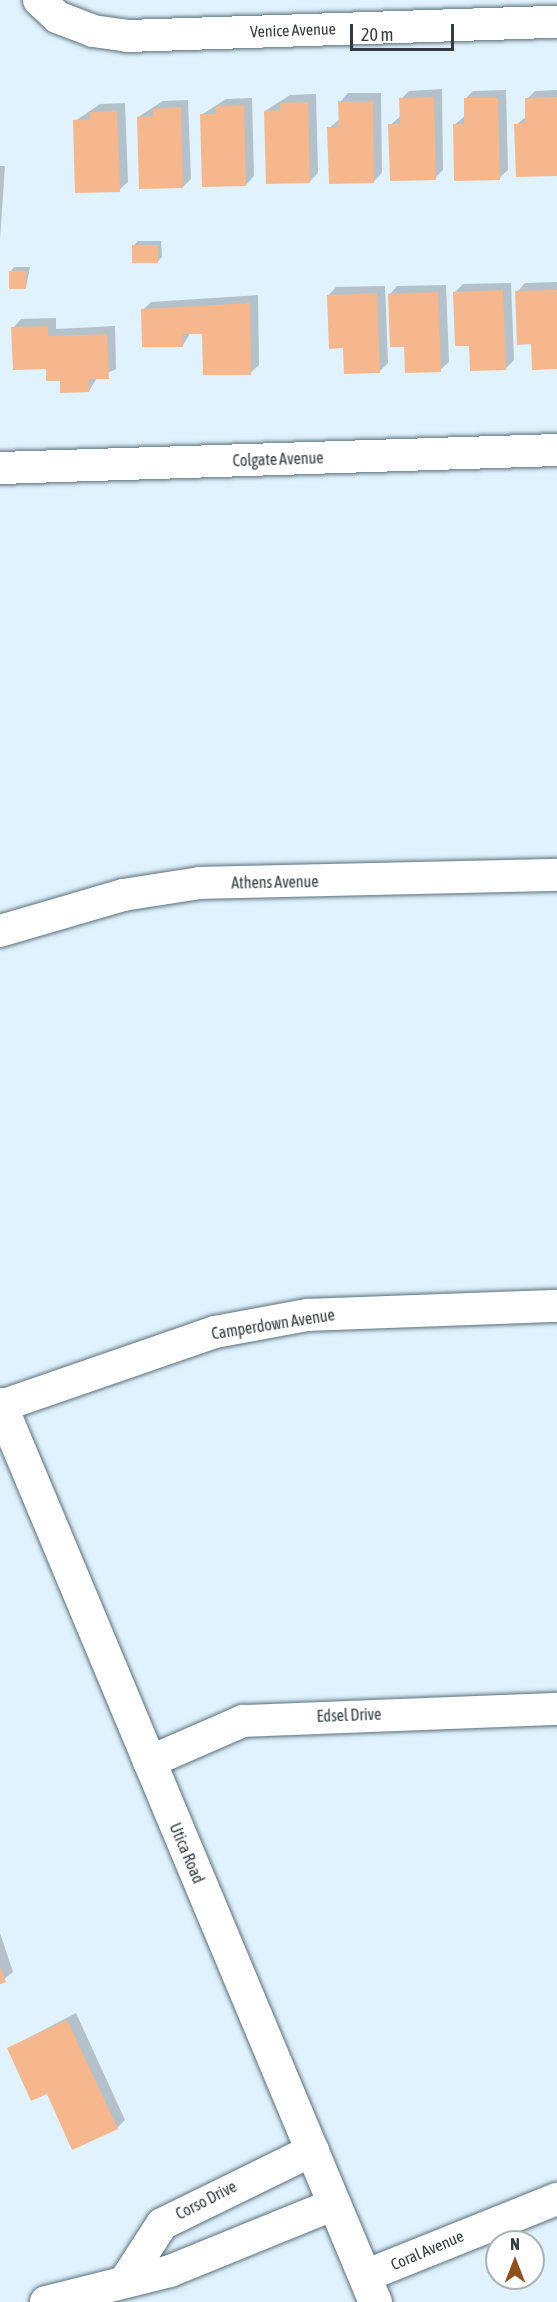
<!DOCTYPE html>
<style>
body{margin:0}
#map{position:relative;width:557px;height:2302px;overflow:hidden;background:#dff2fd;font-family:"Asap Condensed",sans-serif}
div>[style]{position:absolute}
[style*='--x']{left:calc(var(--x)*1px);top:calc(var(--y)*1px);width:calc(var(--w)*1px);rotate:calc(var(--a)*1deg)}
.shadow>*{inset:0;background:#0003}
.building>*{inset:0;background:#f6b78d;transform-origin:0 0}
.roads{filter:drop-shadow(0 0 2px #5a6f7a) drop-shadow(0 0 2px #5a6f7a)}
.street>*{height:32px;margin:-16px;padding:0 16px;transform-origin:16px;border-radius:16px;background:#fff}
.secondary>*{height:33px;margin:-16.5px;padding:0 16.5px;transform-origin:16.5px;border-radius:16.5px;background:#fff}
span{translate:-50% -50%;white-space:nowrap;text-align:center;line-height:1.15;-webkit-text-stroke:5px #fff;paint-order:stroke}
.street-label{font-size:16px;color:#323b40}
.north{position:absolute;left:485px;top:2230px;width:60px;height:60px;box-sizing:border-box;background:#fff;border:2px solid #adb1b3;border-radius:50%;rotate:0deg;font-size:16px;font-weight:700;line-height:24px;text-align:center;color:#323b40}
.north::after{content:'';display:block;margin:auto;width:21px;height:27px;background:#904f1b;clip-path:polygon(50% 0,100% 100%,50% 72%,0 100%)}
.scale{position:absolute;left:350px;top:24px;width:104px;height:27px;box-sizing:border-box;border:3px solid #323b40;border-top:0;padding-left:8px;font-size:18px;line-height:21px;white-space:nowrap;color:#323b40;-webkit-text-stroke:4px #fff;paint-order:stroke}
</style>
<div id="map">
<div class="shadow">
<i style="clip-path:polygon(442px 89px,443px 170px,435px 178px,390px 125px,401px 116px,401px 99px,409px 91px)"></i>
<i style="clip-path:polygon(506px 90px,508px 170px,499px 178px,454px 125px,465px 116px,465px 99px,473px 91px)"></i>
<i style="clip-path:polygon(557px 90px,557px 175px,516px 125px,527px 116px,527px 99px,535px 91px)"></i>
<i style="clip-path:polygon(348px 93px,381px 93px,382px 173px,374px 181px,329px 128px,340px 119px,340px 102px)"></i>
<i style="clip-path:polygon(316px 94px,318px 173px,310px 181px,265px 111px,290px 95px)"></i>
<i style="clip-path:polygon(252px 98px,254px 176px,246px 185px,201px 115px,226px 99px)"></i>
<i style="clip-path:polygon(188px 100px,191px 179px,183px 187px,138px 117px,163px 101px)"></i>
<i style="clip-path:polygon(125px 103px,128px 182px,119px 190px,75px 121px,100px 104px)"></i>
<i style="clip-path:polygon(0 166px,5px 166px,0 239px)"></i>
<i style="clip-path:polygon(138px 241px,161px 241px,162px 257px,158px 261px,134px 245px)"></i>
<i style="clip-path:polygon(14px 267px,30px 267px,26px 287px,10px 272px)"></i>
<i style="clip-path:polygon(557px 282px,557px 368px,533px 343px,517px 292px,525px 283px)"></i>
<i style="clip-path:polygon(511px 283px,514px 360px,505px 369px,471px 344px,454px 293px,463px 284px)"></i>
<i style="clip-path:polygon(446px 285px,449px 362px,440px 370px,406px 345px,389px 295px,397px 286px)"></i>
<i style="clip-path:polygon(385px 286px,388px 363px,379px 372px,345px 347px,328px 296px,336px 287px)"></i>
<i style="clip-path:polygon(258px 295px,259px 365px,250px 373px,204px 332px,191px 332px,183px 345px,143px 310px,151px 302px)"></i>
<i style="clip-path:polygon(56px 318px,56px 329px,115px 326px,116px 369px,97px 378px,89px 391px,61px 379px,13px 328px,21px 319px)"></i>
<i style="clip-path:polygon(0 1933px,13px 1972px,0 1982px)"></i>
<i style="clip-path:polygon(76px 2013px,125px 2120px,117px 2128px,47px 2092px,9px 2048px)"></i>
</div>
<div class="building">
<i style="clip-path:polygon(434px 97px,436px 180px,390px 181px,388px 124px,400px 124px,399px 98px)"></i>
<i style="clip-path:polygon(557px 97px,557px 176px,516px 177px,514px 124px,525px 124px,525px 98px)"></i>
<i style="clip-path:polygon(464px 98px,498px 98px,500px 180px,454px 181px,453px 124px,464px 124px)"></i>
<i style="clip-path:polygon(338px 101px,373px 101px,374px 183px,329px 184px,327px 127px,339px 127px)"></i>
<i style="clip-path:polygon(308px 102px,310px 183px,266px 184px,264px 111px,280px 110px,280px 103px)"></i>
<i style="clip-path:polygon(244px 105px,246px 186px,202px 187px,200px 114px,216px 114px,216px 106px)"></i>
<i style="clip-path:polygon(181px 107px,183px 188px,139px 189px,137px 117px,153px 116px,153px 109px)"></i>
<i style="clip-path:polygon(117px 111px,120px 192px,75px 193px,73px 120px,90px 119px,90px 112px)"></i>
<i style="left:132px;top:245px;width:26px;height:18px"></i>
<i style="left:9px;top:271px;width:17px;height:18px"></i>
<i style="clip-path:polygon(503px 290px,506px 370px,470px 371px,469px 346px,455px 346px,453px 292px)"></i>
<i style="clip-path:polygon(557px 290px,557px 369px,532px 370px,531px 344px,517px 345px,515px 291px)"></i>
<i style="clip-path:polygon(438px 292px,441px 372px,405px 373px,404px 347px,390px 347px,388px 294px)"></i>
<i style="clip-path:polygon(377px 293px,380px 373px,344px 374px,343px 348px,329px 349px,327px 295px)"></i>
<i style="clip-path:polygon(250px 303px,251px 375px,203px 375px,202px 334px,183px 334px,183px 347px,142px 347px,141px 309px)"></i>
<i style="clip-path:polygon(48px 326px,48px 336px,107px 334px,109px 379px,89px 379px,89px 392px,60px 393px,60px 381px,46px 381px,46px 369px,13px 370px,11px 327px)"></i>
<i style="clip-path:polygon(0 1966px,6px 1982px,0 1984px)"></i>
<i style="clip-path:polygon(67px 2020px,118px 2129px,72px 2150px,47px 2094px,31px 2101px,7px 2048px)"></i>
</div>
<div class="roads">
<div class="street">
<i style="--x:39;--y:0;--w:25;--a:43"></i>
<i style="--x:57;--y:17;--w:39;--a:21"></i>
<i style="--x:93;--y:31;--w:34;--a:8"></i>
<i style="--x:127;--y:36;--w:430;--a:-1.9"></i>
<i style="--x:0;--y:468;--w:557;--a:-1.85"></i>
<i style="--x:0;--y:931;--w:128;--a:-16.3"></i>
<i style="--x:123;--y:895;--w:78;--a:-8.9"></i>
<i style="--x:200;--y:883;--w:357;--a:-1.3"></i>
<i style="--x:1;--y:1406;--w:226;--a:-19.1"></i>
<i style="--x:215;--y:1332;--w:95;--a:-10.4"></i>
<i style="--x:308;--y:1315;--w:249;--a:-2.1"></i>
<i style="--x:149;--y:1762;--w:103;--a:-23.6"></i>
<i style="--x:243;--y:1721;--w:314;--a:-2.2"></i>
<i style="--x:365;--y:2276;--w:207;--a:-21.9"></i>
<i style="--x:125;--y:2281;--w:68;--a:-57"></i>
<i style="--x:162;--y:2224;--w:168;--a:-26.1"></i>
<i style="--x:46;--y:2302;--w:128;--a:-14"></i>
<i style="--x:170;--y:2271;--w:178;--a:-22.1"></i>
</div>
<div class="secondary">
<i style="--x:0;--y:1404;--w:973;--a:67.33"></i>
</div>
</div>
<div class="street-label">
<span style="left:293px;top:30px;rotate:-2deg">Venice Avenue</span>
<span style="left:278px;top:459px;rotate:-2deg">Colgate Avenue</span>
<span style="left:275px;top:882px;rotate:-1deg">Athens Avenue</span>
<span style="left:273px;top:1324px;rotate:-9deg">Camperdown Avenue</span>
<span style="left:349px;top:1715px;rotate:-2deg">Edsel Drive</span>
<span style="left:187px;top:1853px;rotate:67deg">Utica Road</span>
<span style="left:206px;top:2200px;rotate:-27deg">Corso Drive</span>
<span style="left:427px;top:2250px;rotate:-23deg">Coral Avenue</span>
</div>
<div class="north">N</div>
<div class="scale">20 m</div>
</div>
